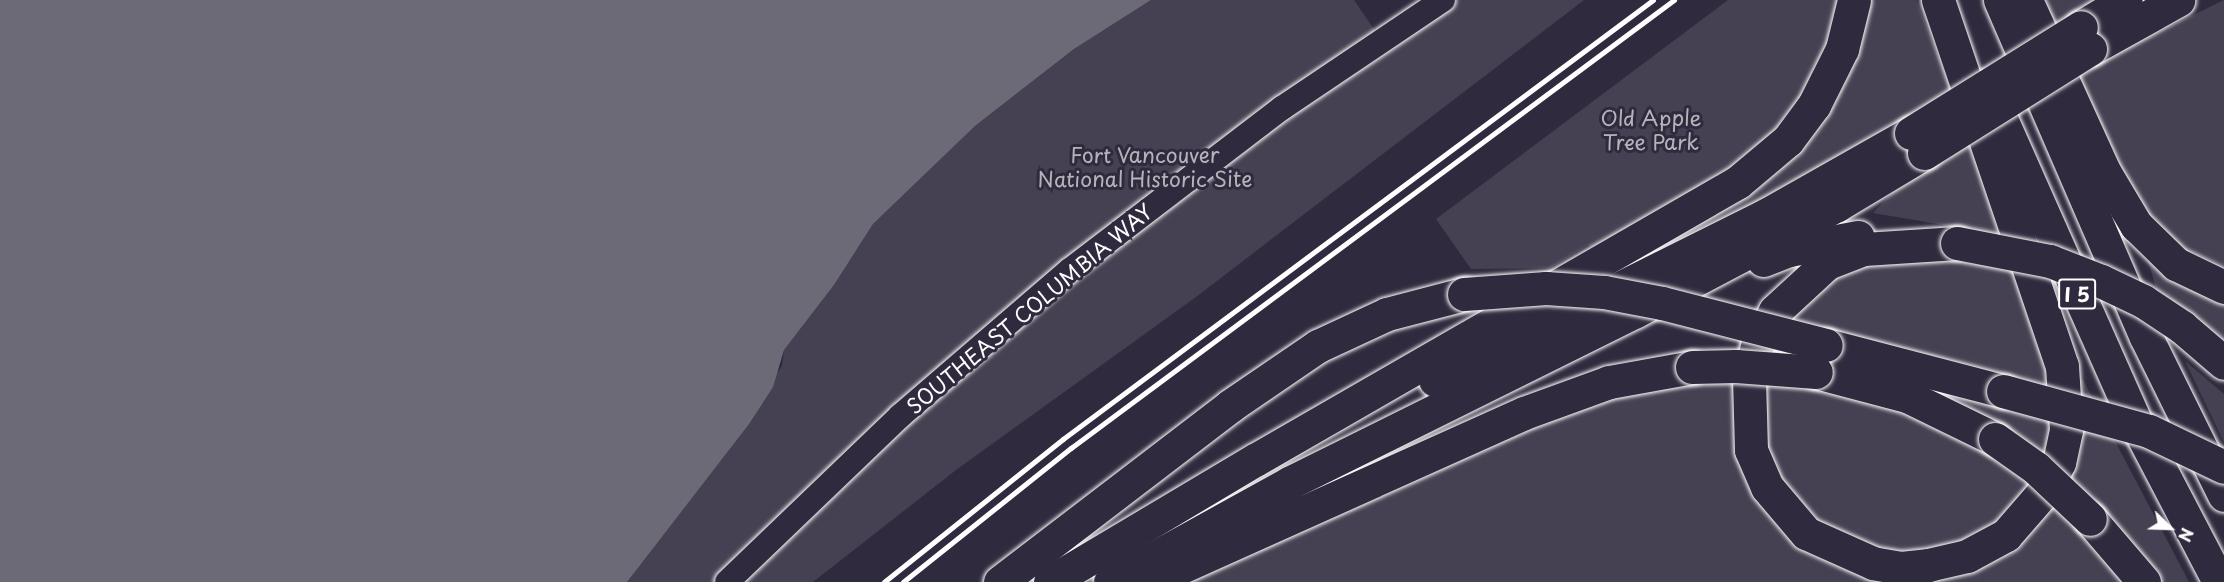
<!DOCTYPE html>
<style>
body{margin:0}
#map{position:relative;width:2224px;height:582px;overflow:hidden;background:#2f2a3d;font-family:"Playpen Sans",sans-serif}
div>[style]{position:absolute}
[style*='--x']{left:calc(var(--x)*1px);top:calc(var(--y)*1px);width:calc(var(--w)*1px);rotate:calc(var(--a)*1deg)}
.green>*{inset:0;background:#464152}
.water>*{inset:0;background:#6d6a77}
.roads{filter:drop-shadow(0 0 2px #fff) drop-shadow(0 0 2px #fff)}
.tertiary>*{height:24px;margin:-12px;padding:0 12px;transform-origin:12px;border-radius:12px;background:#2f2a3d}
.motorway>*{height:33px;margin:-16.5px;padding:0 16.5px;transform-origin:16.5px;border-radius:16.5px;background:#2f2a3d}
.rail>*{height:4.5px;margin:-2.25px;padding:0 2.25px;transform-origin:2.25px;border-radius:2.25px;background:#fff}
.bridges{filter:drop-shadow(0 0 2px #fff) drop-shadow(0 0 2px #fff)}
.motorway-bridge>*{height:33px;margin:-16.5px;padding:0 16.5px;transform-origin:16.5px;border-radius:16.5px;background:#2f2a3d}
span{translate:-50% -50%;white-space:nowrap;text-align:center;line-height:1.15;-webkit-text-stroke:6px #2f2a3d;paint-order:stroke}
.shield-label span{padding:2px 4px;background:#2f2a3d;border:2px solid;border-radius:4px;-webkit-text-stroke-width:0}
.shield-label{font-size:20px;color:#fff;font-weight:700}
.park-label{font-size:21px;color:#b5b3ba}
.street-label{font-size:21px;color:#fff}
.north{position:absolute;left:2140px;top:498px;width:60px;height:60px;-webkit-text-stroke:4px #2f2a3d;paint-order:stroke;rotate:113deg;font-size:16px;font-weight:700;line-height:24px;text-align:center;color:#fff}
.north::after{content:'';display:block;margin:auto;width:21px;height:27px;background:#fff;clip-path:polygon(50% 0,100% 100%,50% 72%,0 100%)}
</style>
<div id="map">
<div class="green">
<i style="clip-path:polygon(1151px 0,1354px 0,1382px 41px,1443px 0,1584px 0,1196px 297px,956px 470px,813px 582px,627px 582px,782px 366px,784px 350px,834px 285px,873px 224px,975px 126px,1074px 49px)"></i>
<i style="clip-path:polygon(1728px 0,1842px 0,1810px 91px,1760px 149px,1595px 250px,1588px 245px,1550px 268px,1471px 269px,1436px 219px)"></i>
<i style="clip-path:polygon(1865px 0,1916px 0,1972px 142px,2054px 391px,2051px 438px,2032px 483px,1990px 531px,1949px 547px,1898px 553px,1855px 545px,1819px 521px,1787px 493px,1762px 446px,1761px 397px,1769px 354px,1786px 321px,1807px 298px,1835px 279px,1861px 266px,1890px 259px,1974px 263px,1979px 231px,1873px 213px,1896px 189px,1854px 152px,1611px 277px,1595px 276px,1734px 198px)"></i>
<i style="clip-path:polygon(2038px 0,2101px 0,2087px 67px,2224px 0,2224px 265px,2184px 249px,2144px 210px,2112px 154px)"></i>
<i style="clip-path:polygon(2147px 257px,2193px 291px,2224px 300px,2224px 342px,2157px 292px)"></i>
<i style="clip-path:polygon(2185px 361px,2224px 394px,2224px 442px)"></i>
<i style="clip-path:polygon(2083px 380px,2189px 582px,2152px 582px,2064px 477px,2077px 381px)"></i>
<i style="clip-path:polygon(1739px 382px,1796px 540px,1847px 570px,1912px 582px,1192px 582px,1227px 562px,1436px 467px,1580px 407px,1652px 390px)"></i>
<i style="clip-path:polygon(2051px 502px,2126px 582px,1923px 582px,1947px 580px,1990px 558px)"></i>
</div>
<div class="water">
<i style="clip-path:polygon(0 0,1151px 0,1074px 49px,975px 126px,873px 224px,834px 285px,784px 350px,773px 387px,749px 424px,627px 582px,0 582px)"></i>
</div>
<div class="roads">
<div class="tertiary">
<i style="--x:727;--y:582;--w:240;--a:-43.8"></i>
<i style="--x:900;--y:416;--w:224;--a:-40.7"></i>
<i style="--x:1070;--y:270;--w:267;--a:-37.4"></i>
<i style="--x:1282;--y:108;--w:194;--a:-33.9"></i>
</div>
<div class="motorway">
<i style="--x:1938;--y:0;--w:386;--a:71.3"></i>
<i style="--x:2062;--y:366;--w:64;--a:86.4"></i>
<i style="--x:2066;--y:430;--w:33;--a:102"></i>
<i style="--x:2059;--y:462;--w:30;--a:116"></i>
<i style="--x:2046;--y:489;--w:61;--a:131"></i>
<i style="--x:2006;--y:535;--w:44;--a:151.7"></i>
<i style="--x:1967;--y:556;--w:39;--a:167"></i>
<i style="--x:1929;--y:565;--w:28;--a:174"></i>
<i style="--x:1901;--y:568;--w:28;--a:-170"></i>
<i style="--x:1873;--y:563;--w:73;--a:-155.9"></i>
<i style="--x:1806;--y:533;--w:60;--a:-130.3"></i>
<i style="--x:1767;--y:487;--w:40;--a:-113.4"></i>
<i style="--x:1751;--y:450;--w:72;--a:-91.6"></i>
<i style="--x:1749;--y:378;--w:36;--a:-76"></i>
<i style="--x:1758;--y:343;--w:36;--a:-62"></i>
<i style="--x:1775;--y:311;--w:71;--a:-42.7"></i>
<i style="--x:1827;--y:263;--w:40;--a:-21"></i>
<i style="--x:1864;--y:249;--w:93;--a:-3.7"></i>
<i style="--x:2000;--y:0;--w:367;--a:66.6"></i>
<i style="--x:2146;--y:337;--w:176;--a:63.7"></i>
<i style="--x:2026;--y:0;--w:190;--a:65.5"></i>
<i style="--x:2105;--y:173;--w:61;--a:59.2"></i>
<i style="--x:2136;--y:225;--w:56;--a:44.3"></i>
<i style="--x:2176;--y:264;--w:53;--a:25.6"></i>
<i style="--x:2081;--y:27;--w:52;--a:-31"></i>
<i style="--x:2090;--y:49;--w:101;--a:-29.1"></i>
<i style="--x:1987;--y:87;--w:365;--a:66.1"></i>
<i style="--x:2135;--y:421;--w:182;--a:62.4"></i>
<i style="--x:1763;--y:260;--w:28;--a:-21"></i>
<i style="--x:1789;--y:250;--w:70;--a:-10.7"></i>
<i style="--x:1826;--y:345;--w:183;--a:14.6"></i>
<i style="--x:1816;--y:372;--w:94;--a:14.8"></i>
<i style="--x:1907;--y:396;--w:98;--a:26"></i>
<i style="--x:1435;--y:380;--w:370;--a:-26.5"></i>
<i style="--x:1766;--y:215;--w:167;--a:-29.5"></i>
<i style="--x:2090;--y:519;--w:83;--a:49.4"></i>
<i style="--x:1000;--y:582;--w:290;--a:-37.4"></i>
<i style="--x:1230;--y:406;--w:107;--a:-34.3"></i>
<i style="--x:1318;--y:346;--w:76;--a:-24.9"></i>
<i style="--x:1387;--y:314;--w:80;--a:-14.6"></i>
<i style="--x:1050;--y:582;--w:239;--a:-30.8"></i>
<i style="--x:1255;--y:460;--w:557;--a:-29.92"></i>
<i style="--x:1738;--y:182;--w:65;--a:-40"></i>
<i style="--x:1788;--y:140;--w:44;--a:-53.4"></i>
<i style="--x:1814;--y:105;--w:63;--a:-63.4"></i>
<i style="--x:1842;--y:49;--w:50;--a:-76.2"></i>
<i style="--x:1110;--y:582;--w:205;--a:-28.9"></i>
<i style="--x:1289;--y:483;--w:387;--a:-26.4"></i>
<i style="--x:1636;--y:311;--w:227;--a:-27.8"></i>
<i style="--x:1837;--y:205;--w:101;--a:-30.9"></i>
<i style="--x:1148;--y:582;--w:412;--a:-24.2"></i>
<i style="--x:1524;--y:413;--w:90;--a:-20"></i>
<i style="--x:1609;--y:382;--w:84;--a:-10.2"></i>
</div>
</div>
<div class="rail">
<i style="--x:884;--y:582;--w:229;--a:-38.6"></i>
<i style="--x:1063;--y:439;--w:735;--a:-36.65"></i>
<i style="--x:903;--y:582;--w:215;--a:-38.6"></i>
<i style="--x:1071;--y:448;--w:751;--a:-36.61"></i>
</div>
<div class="bridges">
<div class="motorway-bridge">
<i style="--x:1911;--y:133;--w:200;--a:-31.9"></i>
<i style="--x:1924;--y:153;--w:196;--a:-32.1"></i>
<i style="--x:1957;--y:243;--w:95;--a:11"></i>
<i style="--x:2050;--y:261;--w:55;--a:21.4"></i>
<i style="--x:2101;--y:281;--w:47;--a:25.5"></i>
<i style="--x:2143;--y:301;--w:47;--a:33.7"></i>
<i style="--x:2182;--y:327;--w:55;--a:40.6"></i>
<i style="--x:1464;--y:294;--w:82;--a:-4.2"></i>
<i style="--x:1546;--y:288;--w:58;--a:3.9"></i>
<i style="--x:1604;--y:292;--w:59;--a:10.7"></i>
<i style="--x:1662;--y:303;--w:169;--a:14.4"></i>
<i style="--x:1692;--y:367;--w:44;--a:-1.3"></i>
<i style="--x:1736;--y:366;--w:80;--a:4.3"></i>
<i style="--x:2003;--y:391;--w:151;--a:15.3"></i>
<i style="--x:2149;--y:431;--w:83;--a:25.6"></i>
<i style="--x:1995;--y:439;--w:50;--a:35.3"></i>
<i style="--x:2036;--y:468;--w:74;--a:43.4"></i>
</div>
</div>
<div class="shield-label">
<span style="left:2077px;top:294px">I 5</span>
</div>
<div class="park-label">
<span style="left:1651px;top:129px">Old Apple<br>Tree Park</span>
<span style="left:1145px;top:166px">Fort Vancouver<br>National Historic Site</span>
</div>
<div class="street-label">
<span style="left:1029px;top:308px;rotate:-40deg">SOUTHEAST COLUMBIA WAY</span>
</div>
<div class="north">N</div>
</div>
